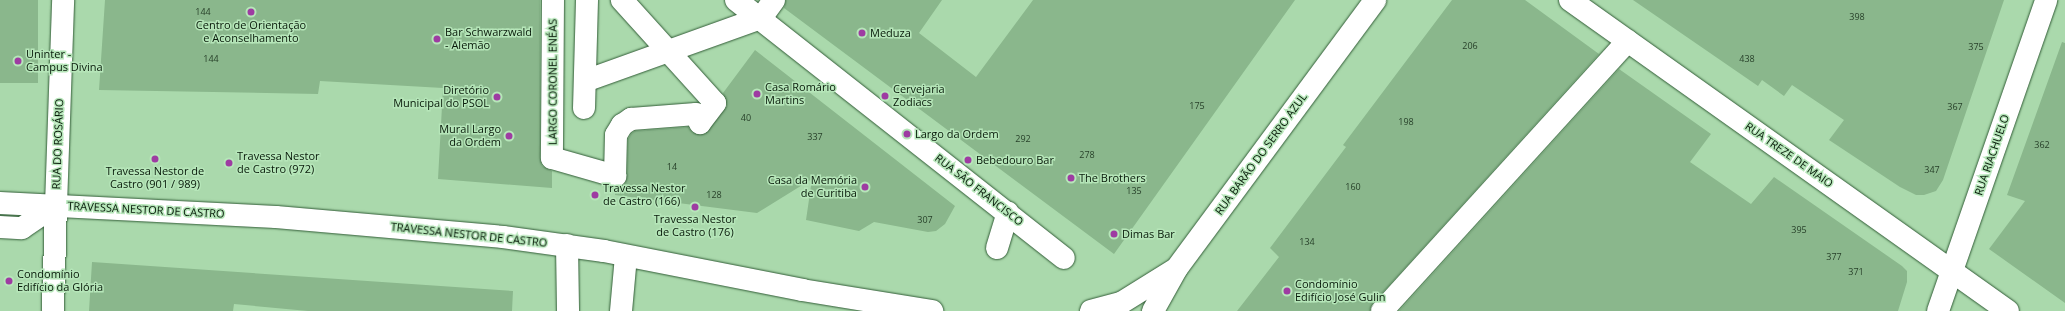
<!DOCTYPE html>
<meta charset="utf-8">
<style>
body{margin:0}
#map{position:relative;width:2065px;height:311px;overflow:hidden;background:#aad9ac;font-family:"Open Sans",sans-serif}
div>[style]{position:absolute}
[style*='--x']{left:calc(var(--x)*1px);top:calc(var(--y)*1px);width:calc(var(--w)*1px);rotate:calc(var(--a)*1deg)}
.building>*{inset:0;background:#8ab78c;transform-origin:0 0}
.roads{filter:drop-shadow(0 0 1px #325d37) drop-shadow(0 0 1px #325d37)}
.pedestrian>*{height:22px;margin:-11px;padding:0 11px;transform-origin:11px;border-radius:11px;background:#fff}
.minor>*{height:22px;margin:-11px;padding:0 11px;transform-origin:11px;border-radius:11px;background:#fff}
.tertiary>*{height:22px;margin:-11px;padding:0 11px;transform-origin:11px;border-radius:11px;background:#fff}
.primary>*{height:22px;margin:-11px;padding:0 11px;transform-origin:11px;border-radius:11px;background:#fff}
.dots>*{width:11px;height:11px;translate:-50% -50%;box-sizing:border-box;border:2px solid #b6e6b9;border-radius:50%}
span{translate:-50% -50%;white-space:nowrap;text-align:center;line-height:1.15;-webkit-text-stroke:3px #b6e6b9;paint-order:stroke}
.number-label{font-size:9px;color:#28412a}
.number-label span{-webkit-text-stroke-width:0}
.poi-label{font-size:11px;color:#081a0a}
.left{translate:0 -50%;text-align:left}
.right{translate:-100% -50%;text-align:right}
.street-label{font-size:11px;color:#081a0a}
</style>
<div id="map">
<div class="building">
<i style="left:0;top:0;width:38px;height:83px"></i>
<i style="clip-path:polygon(105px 0,540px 0,540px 158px,542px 166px,552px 171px,552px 188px,438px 179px,443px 88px,320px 81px,318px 94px,99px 90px)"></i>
<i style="clip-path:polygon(786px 0,942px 0,919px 33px,976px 77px,1033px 0,1295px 0,1114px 254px,784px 8px)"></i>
<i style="clip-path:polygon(1452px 0,1525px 0,1599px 54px,1373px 303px,1370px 311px,1237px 311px,1279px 257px,1270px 248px,1346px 147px,1343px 145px)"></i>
<i style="clip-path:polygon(1633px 0,2004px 0,1943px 180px,1936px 191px,1924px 195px,1916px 195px,1900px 187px,1829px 140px,1844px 120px,1792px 85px,1784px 96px,1762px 80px,1758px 86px)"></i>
<i style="clip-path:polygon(2062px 42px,2065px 43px,2065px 303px,1989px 249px,2025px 201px,2007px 195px)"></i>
<i style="clip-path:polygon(755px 50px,955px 206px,945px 224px,936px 231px,928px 232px,874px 222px,859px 231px,806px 220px,812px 179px,757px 213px,615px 195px,615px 188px,625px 184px,627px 177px,628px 139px,631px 134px,635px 131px,688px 127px,693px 133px,705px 134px,727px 106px,723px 93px)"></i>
<i style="clip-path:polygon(1619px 69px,1711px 134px,1690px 162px,1751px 204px,1774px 177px,1902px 266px,1907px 271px,1907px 282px,1898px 311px,1399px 311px)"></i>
<i style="clip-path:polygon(92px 262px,513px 291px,512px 311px,308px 311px,234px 304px,233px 311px,89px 311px)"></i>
</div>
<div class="roads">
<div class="pedestrian">
<i style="--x:553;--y:0;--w:158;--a:90.4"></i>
<i style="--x:552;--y:158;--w:66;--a:15.9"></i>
<i style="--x:615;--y:176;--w:41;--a:-88.6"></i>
<i style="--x:616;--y:135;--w:12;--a:-59"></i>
<i style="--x:622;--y:125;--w:11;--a:-34"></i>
<i style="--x:631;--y:119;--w:65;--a:-4.4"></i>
<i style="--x:696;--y:114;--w:10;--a:66"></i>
<i style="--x:700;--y:123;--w:25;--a:-53"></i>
<i style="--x:715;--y:103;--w:139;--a:-132.1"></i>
<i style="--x:736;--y:0;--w:417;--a:38.2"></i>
<i style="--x:761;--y:18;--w:22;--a:-54"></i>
<i style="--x:585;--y:81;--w:187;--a:-19.7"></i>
<i style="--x:584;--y:108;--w:108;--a:-88.4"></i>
<i style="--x:567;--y:245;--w:66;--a:89.1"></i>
<i style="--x:997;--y:248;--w:37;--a:-73"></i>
<i style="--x:621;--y:311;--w:55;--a:-84.8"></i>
<i style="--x:1382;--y:311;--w:365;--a:-47.7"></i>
</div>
<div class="minor">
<i style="--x:53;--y:311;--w:106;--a:-88.4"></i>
</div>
<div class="tertiary">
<i style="--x:0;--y:203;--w:276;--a:2.9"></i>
<i style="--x:276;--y:217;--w:228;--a:5"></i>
<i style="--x:503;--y:237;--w:102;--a:7.9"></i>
<i style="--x:604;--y:251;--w:202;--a:11.1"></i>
<i style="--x:802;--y:290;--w:132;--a:9.2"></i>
<i style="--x:56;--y:205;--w:205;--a:-88"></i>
<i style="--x:0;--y:227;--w:22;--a:3"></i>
<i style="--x:22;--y:228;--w:41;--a:-34.1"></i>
<i style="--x:1091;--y:311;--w:31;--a:-15"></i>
<i style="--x:1121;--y:303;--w:62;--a:-31.9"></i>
<i style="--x:1153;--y:311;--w:49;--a:-60.8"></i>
<i style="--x:1177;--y:268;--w:333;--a:-53.5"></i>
<i style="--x:1938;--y:311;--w:329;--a:-70.8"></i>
</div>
<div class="primary">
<i style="--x:1570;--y:0;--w:537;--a:35.38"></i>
</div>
</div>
<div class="dots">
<i style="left:251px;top:12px;background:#9e3ca2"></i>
<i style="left:862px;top:33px;background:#9e3ca2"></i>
<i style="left:437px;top:39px;background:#9e3ca2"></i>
<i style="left:18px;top:61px;background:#9e3ca2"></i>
<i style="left:757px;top:94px;background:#9e3ca2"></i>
<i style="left:885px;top:96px;background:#9e3ca2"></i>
<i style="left:497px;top:97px;background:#9e3ca2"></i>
<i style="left:907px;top:134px;background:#9e3ca2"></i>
<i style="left:509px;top:136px;background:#9e3ca2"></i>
<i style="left:155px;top:159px;background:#9e3ca2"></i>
<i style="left:968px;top:160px;background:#9e3ca2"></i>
<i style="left:229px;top:163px;background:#9e3ca2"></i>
<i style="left:1071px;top:178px;background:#9e3ca2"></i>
<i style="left:865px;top:187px;background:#9e3ca2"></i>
<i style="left:595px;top:195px;background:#9e3ca2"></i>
<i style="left:695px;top:207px;background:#9e3ca2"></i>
<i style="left:1114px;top:234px;background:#9e3ca2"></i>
<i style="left:9px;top:281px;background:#9e3ca2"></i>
<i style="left:1287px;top:291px;background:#9e3ca2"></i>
</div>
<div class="number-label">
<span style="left:203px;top:12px">144</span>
<span style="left:1857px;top:17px">398</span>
<span style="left:1470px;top:46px">206</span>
<span style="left:1976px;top:47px">375</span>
<span style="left:211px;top:59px">144</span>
<span style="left:1747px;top:59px">438</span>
<span style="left:1197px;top:106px">175</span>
<span style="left:1955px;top:107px">367</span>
<span style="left:746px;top:118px">40</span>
<span style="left:1406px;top:122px">198</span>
<span style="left:815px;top:137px">337</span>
<span style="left:1023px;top:139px">292</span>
<span style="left:2042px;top:145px">362</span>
<span style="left:1087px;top:155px">278</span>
<span style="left:672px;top:167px">14</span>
<span style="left:1932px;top:170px">347</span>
<span style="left:1353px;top:187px">160</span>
<span style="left:1134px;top:191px">135</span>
<span style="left:714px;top:195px">128</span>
<span style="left:925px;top:220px">307</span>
<span style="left:1799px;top:230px">395</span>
<span style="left:1307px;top:242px">134</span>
<span style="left:1834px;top:257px">377</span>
<span style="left:1856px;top:272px">371</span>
</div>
<div class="poi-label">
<span style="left:251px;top:32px">Centro de Orientação<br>e Aconselhamento</span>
<span class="left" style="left:445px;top:39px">Bar Schwarzwald<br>- Alemão</span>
<span class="left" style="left:870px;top:33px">Meduza</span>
<span class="left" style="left:26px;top:61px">Uninter -<br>Campus Divina</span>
<span class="left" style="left:765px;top:94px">Casa Romário<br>Martins</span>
<span class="left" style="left:893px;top:96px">Cervejaria<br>Zodiacs</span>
<span class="right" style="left:489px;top:97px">Diretório<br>Municipal do PSOL</span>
<span class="right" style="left:501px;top:136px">Mural Largo<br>da Ordem</span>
<span class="left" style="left:915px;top:134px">Largo da Ordem</span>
<span class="left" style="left:237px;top:163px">Travessa Nestor<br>de Castro (972)</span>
<span class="left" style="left:976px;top:160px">Bebedouro Bar</span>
<span style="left:155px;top:178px">Travessa Nestor de<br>Castro (901 / 989)</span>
<span class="left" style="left:1079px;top:178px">The Brothers</span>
<span class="right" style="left:857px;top:187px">Casa da Memória<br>de Curitiba</span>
<span class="left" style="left:603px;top:195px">Travessa Nestor<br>de Castro (166)</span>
<span style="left:695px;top:226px">Travessa Nestor<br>de Castro (176)</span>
<span class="left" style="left:1122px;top:234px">Dimas Bar</span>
<span class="left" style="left:17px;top:281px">Condomínio<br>Edifício da Glória</span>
<span class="left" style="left:1295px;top:291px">Condomínio<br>Edifício José Gulin</span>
</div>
<div class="street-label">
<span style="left:553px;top:82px;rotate:-90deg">LARGO CORONEL ENÉAS</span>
<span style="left:58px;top:144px;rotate:-88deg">RUA DO ROSÁRIO</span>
<span style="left:1261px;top:154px;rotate:-54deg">RUA BARÃO DO SERRO AZUL</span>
<span style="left:1789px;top:155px;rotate:35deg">RUA TREZE DE MAIO</span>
<span style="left:1992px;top:155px;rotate:-71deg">RUA RIACHUELO</span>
<span style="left:979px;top:190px;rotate:38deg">RUA SÃO FRANCISCO</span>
<span style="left:146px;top:210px;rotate:3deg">TRAVESSA NESTOR DE CASTRO</span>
<span style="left:469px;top:235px;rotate:6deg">TRAVESSA NESTOR DE CASTRO</span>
</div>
</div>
